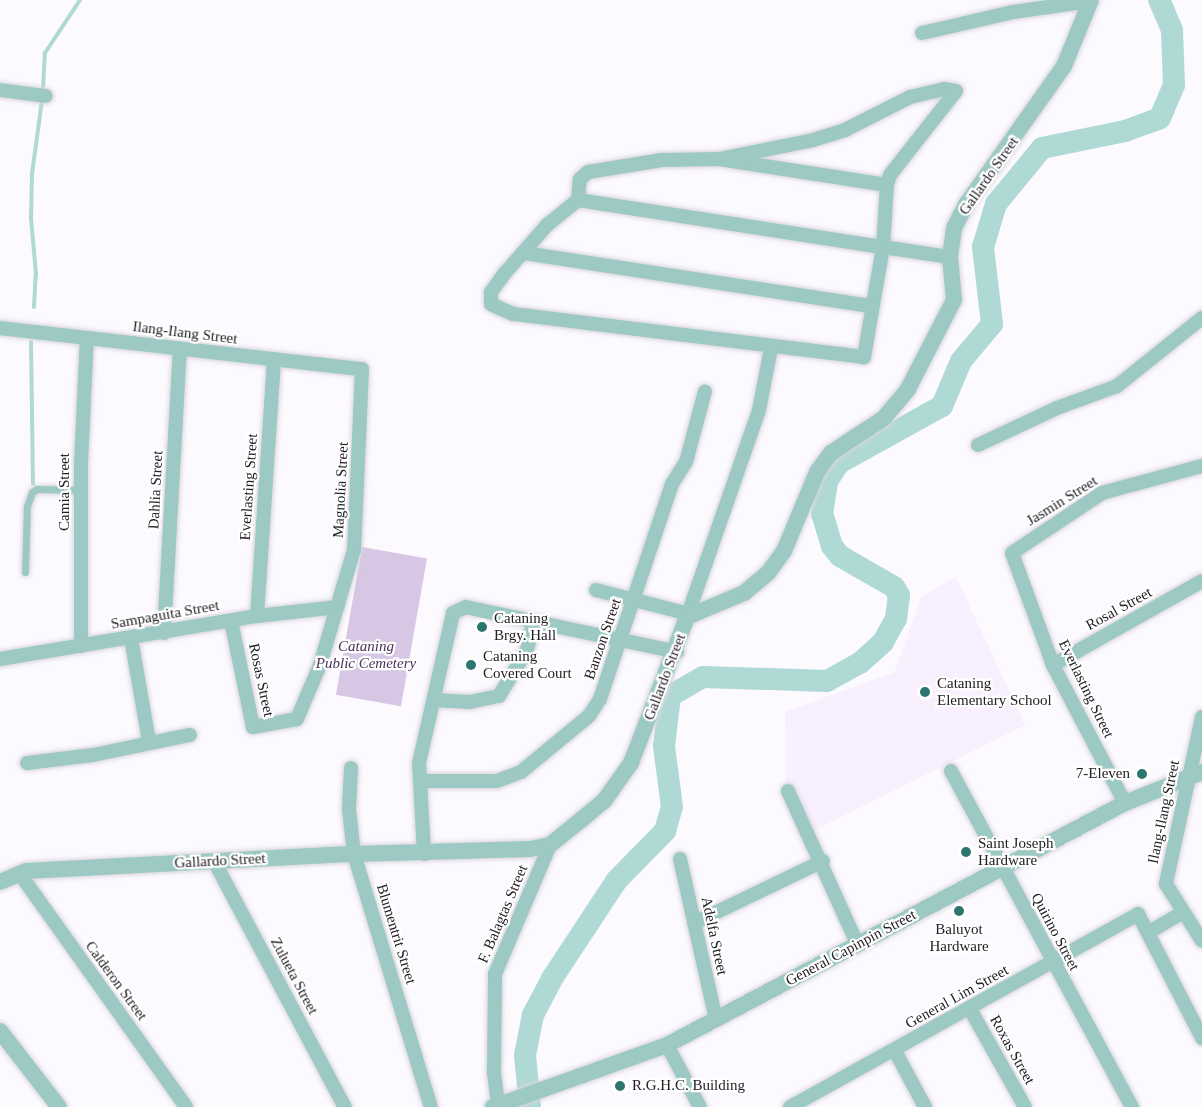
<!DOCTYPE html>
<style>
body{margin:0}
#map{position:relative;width:1202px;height:1107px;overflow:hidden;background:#fcf9ff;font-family:Georgia,serif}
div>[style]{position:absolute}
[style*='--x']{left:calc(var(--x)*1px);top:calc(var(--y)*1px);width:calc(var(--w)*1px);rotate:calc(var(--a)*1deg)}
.built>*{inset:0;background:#f8efff}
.green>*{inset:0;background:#d7c6e4;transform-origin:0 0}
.stream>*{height:4px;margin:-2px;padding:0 2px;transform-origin:2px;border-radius:2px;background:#afd9d4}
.river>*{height:22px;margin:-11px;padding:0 11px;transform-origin:11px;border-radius:11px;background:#afd9d4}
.roads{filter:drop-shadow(0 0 2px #d9d6dc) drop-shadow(0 0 2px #d9d6dc)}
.service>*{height:7px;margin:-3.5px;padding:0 3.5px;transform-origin:3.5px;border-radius:3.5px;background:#9dc9c4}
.minor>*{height:14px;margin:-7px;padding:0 7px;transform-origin:7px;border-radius:7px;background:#9dc9c4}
.tertiary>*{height:16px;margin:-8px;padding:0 8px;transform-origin:8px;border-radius:8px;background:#9dc9c4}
.dots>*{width:16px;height:16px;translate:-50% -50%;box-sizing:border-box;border:3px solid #fff;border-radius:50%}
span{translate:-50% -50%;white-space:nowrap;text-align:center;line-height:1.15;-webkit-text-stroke:4.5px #fff;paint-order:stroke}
.street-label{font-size:15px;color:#232025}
.poi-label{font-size:15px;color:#232025}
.left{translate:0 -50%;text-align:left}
.right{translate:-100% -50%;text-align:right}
.park-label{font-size:15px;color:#493059;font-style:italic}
</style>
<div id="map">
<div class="built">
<i style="clip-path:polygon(956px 577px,1025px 725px,811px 832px,786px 783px,785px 712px,895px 672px,921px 597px)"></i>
</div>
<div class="green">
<i style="left:362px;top:547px;width:66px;height:150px;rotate:10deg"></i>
</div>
<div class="stream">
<i style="--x:43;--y:89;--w:36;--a:-87"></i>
<i style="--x:45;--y:53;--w:64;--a:-56.6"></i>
<i style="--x:34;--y:307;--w:33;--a:-87"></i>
<i style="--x:36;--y:274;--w:56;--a:-95.1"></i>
<i style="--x:31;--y:218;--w:44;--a:-88.7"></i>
<i style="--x:32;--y:174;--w:75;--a:-82.3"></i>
<i style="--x:31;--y:342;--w:142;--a:89.2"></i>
</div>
<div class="river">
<i style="--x:530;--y:1107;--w:52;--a:-95.5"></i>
<i style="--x:525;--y:1055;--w:41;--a:-78.7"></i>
<i style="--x:533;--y:1015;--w:43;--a:-62.2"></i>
<i style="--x:553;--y:977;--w:116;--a:-56.6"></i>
<i style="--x:617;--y:880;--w:69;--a:-45.6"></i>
<i style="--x:665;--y:831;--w:25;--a:-74"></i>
<i style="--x:672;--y:807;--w:62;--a:-97.5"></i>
<i style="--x:664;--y:746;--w:50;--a:-83.2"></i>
<i style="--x:670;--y:696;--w:38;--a:-30"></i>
<i style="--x:703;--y:677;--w:124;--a:1.8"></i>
<i style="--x:827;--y:681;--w:38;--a:-29"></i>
<i style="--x:860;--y:663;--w:31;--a:-42"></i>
<i style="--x:883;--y:642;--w:26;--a:-61"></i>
<i style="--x:896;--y:619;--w:24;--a:-83"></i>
<i style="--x:899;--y:595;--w:9;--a:-122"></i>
<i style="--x:894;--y:587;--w:62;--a:-150.1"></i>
<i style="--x:840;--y:556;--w:13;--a:-129"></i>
<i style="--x:832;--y:546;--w:34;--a:-107"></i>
<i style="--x:822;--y:514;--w:33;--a:-81"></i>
<i style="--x:827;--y:481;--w:22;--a:-56"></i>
<i style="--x:839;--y:463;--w:118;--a:-29"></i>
<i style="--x:942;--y:406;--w:49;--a:-67.1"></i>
<i style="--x:961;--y:361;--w:48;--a:-50"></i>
<i style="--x:992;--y:324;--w:78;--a:-96.7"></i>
<i style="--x:983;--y:247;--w:45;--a:-73.2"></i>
<i style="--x:996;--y:204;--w:72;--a:-50.6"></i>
<i style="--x:1042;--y:148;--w:85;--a:-11.6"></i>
<i style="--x:1125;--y:131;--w:37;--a:-20"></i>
<i style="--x:1160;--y:118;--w:36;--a:-67"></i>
<i style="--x:1174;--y:85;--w:55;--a:-92.1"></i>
<i style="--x:1172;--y:30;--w:33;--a:-113"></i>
</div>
<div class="roads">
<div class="service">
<i style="--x:25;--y:572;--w:66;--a:-88.3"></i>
<i style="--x:27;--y:506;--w:15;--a:-70"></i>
<i style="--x:32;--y:492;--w:6;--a:-31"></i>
<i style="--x:37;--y:489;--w:45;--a:1.3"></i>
</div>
<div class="minor">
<i style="--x:922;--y:33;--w:93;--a:-13"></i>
<i style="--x:1013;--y:12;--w:78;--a:-8.1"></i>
<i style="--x:0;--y:90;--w:46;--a:7.4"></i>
<i style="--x:719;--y:159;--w:170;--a:8.8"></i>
<i style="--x:887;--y:185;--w:62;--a:93.7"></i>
<i style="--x:883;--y:247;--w:112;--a:99.8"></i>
<i style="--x:864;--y:357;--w:354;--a:-173"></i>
<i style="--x:513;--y:314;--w:24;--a:-156"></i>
<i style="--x:491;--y:304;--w:12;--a:-90"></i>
<i style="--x:491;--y:292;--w:24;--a:-54"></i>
<i style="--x:505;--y:273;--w:64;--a:-48.8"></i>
<i style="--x:547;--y:225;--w:40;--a:-39"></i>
<i style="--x:578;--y:200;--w:309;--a:8.8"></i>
<i style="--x:883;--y:247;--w:68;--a:8.5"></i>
<i style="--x:578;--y:200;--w:21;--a:-85"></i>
<i style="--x:580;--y:179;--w:11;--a:-41"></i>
<i style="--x:588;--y:172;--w:75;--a:-9.2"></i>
<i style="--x:662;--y:160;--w:57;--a:-1"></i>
<i style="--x:719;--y:159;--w:96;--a:-11.4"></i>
<i style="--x:813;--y:140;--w:34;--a:-17"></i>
<i style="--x:845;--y:130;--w:73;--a:-26.9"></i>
<i style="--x:910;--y:97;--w:35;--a:-13"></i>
<i style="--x:944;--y:89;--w:12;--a:9"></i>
<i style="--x:956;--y:91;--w:107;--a:128.2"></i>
<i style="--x:890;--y:175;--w:10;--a:107"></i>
<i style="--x:524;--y:253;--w:352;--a:8.7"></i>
<i style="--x:0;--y:328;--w:364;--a:6.5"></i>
<i style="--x:362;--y:369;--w:181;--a:92.5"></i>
<i style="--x:354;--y:550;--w:120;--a:106.5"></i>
<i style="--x:320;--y:665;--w:59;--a:113.1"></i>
<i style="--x:297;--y:719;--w:45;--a:169.7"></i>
<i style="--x:253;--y:727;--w:108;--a:-101.7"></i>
<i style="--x:978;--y:445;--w:87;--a:-25.1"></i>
<i style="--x:1057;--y:408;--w:64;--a:-20.1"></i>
<i style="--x:1117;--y:386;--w:109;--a:-38.7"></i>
<i style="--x:596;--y:590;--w:96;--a:14.5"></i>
<i style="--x:257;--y:616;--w:257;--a:-86.2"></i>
<i style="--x:687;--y:617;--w:219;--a:-70.8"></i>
<i style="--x:759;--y:410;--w:63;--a:-79"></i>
<i style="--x:164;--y:633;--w:284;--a:-86.8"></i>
<i style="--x:131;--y:638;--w:105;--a:80.1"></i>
<i style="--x:81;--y:646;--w:183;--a:-90"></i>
<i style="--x:81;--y:463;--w:125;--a:-87.3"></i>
<i style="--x:0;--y:659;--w:261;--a:-9.5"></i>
<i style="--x:257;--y:616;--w:81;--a:-6.4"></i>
<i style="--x:1053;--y:665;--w:171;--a:-29.4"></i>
<i style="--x:433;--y:700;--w:37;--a:3"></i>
<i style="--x:470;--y:702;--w:30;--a:-12"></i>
<i style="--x:499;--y:696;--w:54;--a:-58.7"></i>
<i style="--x:527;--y:650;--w:28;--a:-77"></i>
<i style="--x:1202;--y:717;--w:171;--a:102.2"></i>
<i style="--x:1166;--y:884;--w:67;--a:57.7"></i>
<i style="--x:27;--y:763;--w:66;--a:-6.9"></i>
<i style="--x:93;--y:755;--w:99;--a:-11.7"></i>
<i style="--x:351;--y:768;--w:41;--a:92.8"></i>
<i style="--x:349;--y:809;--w:45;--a:83.7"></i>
<i style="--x:354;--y:854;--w:264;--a:73.1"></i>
<i style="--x:951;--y:771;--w:382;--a:61.7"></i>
<i style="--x:420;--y:781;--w:77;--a:0"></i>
<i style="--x:497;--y:781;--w:26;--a:-21"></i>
<i style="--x:521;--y:772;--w:88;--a:-39.5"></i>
<i style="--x:589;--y:716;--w:20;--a:-57"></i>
<i style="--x:600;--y:699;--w:227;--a:-71.5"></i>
<i style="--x:672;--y:484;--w:26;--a:-58"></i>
<i style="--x:686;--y:462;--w:73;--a:-75"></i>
<i style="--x:788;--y:791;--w:169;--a:65.6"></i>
<i style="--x:1125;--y:803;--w:156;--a:-117.6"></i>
<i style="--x:1053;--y:665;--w:119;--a:-110.1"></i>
<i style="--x:1012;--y:553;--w:108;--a:-33.7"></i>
<i style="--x:1102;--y:493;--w:104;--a:-15.1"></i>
<i style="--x:424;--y:854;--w:91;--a:-93.1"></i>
<i style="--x:419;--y:763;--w:154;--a:-77.2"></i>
<i style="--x:453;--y:613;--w:14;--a:-25"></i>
<i style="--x:466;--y:607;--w:216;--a:12"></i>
<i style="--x:680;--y:859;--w:165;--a:77.4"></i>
<i style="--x:214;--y:861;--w:279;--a:62"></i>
<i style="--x:20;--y:874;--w:286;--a:54.5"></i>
<i style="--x:694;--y:923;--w:143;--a:-25.7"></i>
<i style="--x:1149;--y:932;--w:39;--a:-30"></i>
<i style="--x:970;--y:1009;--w:112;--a:60.7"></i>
<i style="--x:667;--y:1045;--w:70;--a:62"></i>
<i style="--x:895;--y:1051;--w:64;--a:61.8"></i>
<i style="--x:498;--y:1105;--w:32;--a:-97"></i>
<i style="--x:494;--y:1073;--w:99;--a:-89.4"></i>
<i style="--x:495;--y:974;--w:140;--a:-66.9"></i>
<i style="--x:790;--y:1107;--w:398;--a:-29"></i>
<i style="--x:1138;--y:914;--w:140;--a:62.7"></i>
</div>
<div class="tertiary">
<i style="--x:0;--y:882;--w:28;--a:-23"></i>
<i style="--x:26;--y:871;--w:328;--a:-3"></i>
<i style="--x:354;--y:854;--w:176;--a:-1.6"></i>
<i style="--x:530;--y:849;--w:20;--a:-11"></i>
<i style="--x:550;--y:845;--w:40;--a:-39"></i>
<i style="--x:581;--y:820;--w:30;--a:-40"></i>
<i style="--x:604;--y:801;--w:47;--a:-54.6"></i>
<i style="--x:631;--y:763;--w:156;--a:-69"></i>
<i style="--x:687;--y:617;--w:62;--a:-22.8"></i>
<i style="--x:744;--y:593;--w:31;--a:-40"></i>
<i style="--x:768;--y:573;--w:27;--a:-54"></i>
<i style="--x:784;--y:551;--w:86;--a:-67.3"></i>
<i style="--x:817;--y:472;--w:24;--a:-54"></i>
<i style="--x:831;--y:453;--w:64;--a:-33.4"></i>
<i style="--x:884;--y:418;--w:38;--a:-50"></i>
<i style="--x:908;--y:389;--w:100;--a:-62.7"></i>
<i style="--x:954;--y:300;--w:43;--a:-95.3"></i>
<i style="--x:950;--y:257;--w:29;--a:-82"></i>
<i style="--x:954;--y:228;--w:28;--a:-63"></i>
<i style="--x:967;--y:203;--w:168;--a:-54.7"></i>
<i style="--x:1064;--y:66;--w:71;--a:-67.8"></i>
<i style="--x:0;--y:1031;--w:96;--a:52.2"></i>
<i style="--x:493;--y:1107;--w:185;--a:-19.6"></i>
<i style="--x:667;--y:1045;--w:518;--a:-27.85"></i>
<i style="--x:1125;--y:803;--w:83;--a:-21.9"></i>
</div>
</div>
<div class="dots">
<i style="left:482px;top:627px;background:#2d756f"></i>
<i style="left:471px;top:665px;background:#2d756f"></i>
<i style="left:925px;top:692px;background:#2d756f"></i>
<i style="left:1142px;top:774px;background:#2d756f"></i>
<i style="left:966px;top:852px;background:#2d756f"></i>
<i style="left:959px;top:911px;background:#2d756f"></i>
<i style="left:620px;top:1086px;background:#2d756f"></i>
</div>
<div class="street-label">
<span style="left:989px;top:176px;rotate:-55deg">Gallardo Street</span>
<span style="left:185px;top:333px;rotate:7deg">Ilang-Ilang Street</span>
<span style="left:249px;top:487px;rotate:-86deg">Everlasting Street</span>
<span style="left:156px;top:490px;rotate:-87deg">Dahlia Street</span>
<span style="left:341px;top:490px;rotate:-87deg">Magnolia Street</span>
<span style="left:65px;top:492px;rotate:-90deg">Camia Street</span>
<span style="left:1062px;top:501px;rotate:-32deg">Jasmin Street</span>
<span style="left:1119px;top:609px;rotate:-29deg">Rosal Street</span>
<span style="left:165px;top:615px;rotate:-10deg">Sampaguita Street</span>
<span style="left:603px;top:639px;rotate:-71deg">Banzon Street</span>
<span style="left:665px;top:677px;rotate:-69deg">Gallardo Street</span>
<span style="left:261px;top:680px;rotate:78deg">Rosas Street</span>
<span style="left:1086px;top:689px;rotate:64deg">Everlasting Street</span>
<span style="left:1164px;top:812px;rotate:-78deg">Ilang-Ilang Street</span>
<span style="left:220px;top:861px;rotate:-3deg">Gallardo Street</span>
<span style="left:503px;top:914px;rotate:-67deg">F. Balagtas Street</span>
<span style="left:1055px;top:932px;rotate:62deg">Quirino Street</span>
<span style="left:396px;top:934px;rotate:73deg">Blumentrit Street</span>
<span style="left:714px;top:936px;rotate:78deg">Adelfa Street</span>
<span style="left:851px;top:948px;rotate:-28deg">General Capinpin Street</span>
<span style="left:294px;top:976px;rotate:62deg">Zulueta Street</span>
<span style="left:116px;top:981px;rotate:54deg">Calderon Street</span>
<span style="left:957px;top:997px;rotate:-29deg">General Lim Street</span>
<span style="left:1012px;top:1050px;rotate:61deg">Roxas Street</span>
</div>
<div class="poi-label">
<span class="left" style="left:494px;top:627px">Cataning<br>Brgy. Hall</span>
<span class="left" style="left:483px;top:665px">Cataning<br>Covered Court</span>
<span class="left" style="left:937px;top:692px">Cataning<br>Elementary School</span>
<span class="right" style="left:1130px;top:774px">7-Eleven</span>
<span class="left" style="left:978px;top:852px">Saint Joseph<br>Hardware</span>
<span style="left:959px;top:938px">Baluyot<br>Hardware</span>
<span class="left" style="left:632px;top:1086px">R.G.H.C. Building</span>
</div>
<div class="park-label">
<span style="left:366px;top:655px">Cataning<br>Public Cemetery</span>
</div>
</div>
